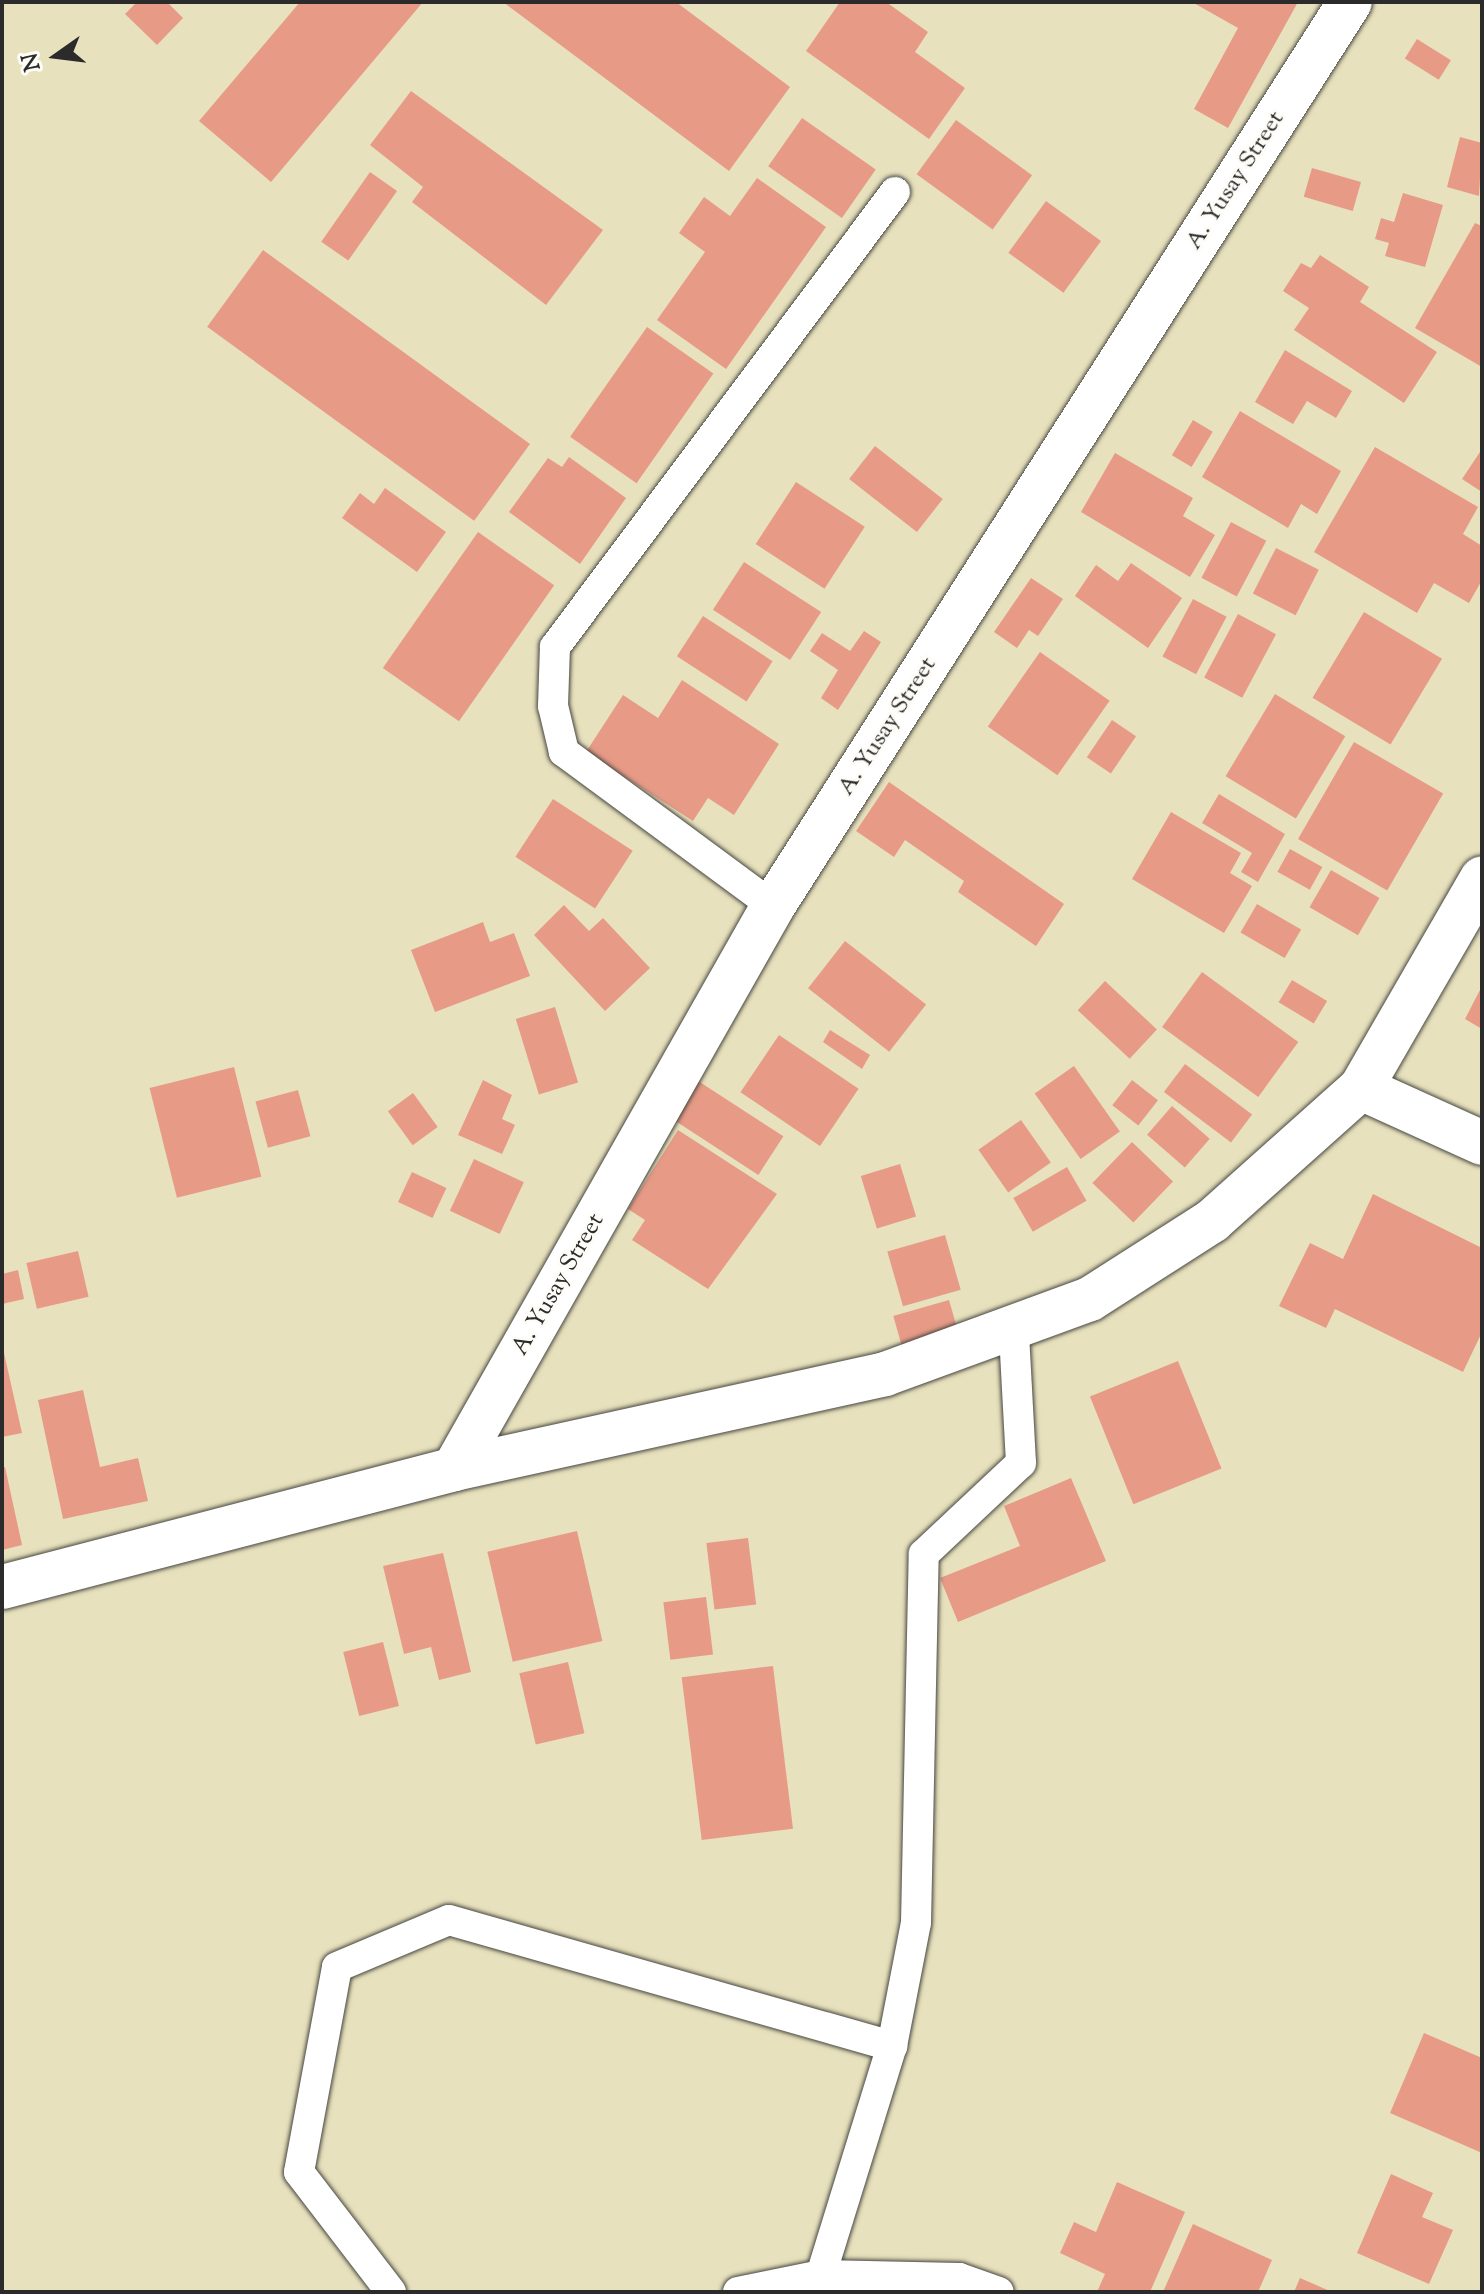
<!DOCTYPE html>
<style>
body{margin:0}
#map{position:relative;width:1484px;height:2294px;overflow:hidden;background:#e7e1bd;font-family:"Sorts Mill Goudy",serif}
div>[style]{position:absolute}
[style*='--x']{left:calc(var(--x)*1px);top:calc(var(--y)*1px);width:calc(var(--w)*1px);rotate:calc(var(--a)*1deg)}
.building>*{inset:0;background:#e79b87;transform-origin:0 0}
.roads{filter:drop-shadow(0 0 2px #474641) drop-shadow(0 0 2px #474641)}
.service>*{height:30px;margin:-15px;padding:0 15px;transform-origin:15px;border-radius:15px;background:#fff}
.minor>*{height:44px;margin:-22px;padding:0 22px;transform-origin:22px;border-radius:22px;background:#fff}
.tertiary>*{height:44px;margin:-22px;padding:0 22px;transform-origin:22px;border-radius:22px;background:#fff}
span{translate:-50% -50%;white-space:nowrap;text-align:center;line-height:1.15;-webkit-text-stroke:6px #fdfcf7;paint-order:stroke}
.street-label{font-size:24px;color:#2b2b2b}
.frame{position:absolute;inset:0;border:4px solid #2b2b2b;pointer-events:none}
.north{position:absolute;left:16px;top:16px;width:80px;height:80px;-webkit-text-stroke:6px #fdfcf7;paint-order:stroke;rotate:256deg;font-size:22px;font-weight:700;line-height:32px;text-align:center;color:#2b2b2b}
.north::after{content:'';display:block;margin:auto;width:28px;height:36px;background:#2b2b2b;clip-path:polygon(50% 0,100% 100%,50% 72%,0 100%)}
</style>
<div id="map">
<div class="building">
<i style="clip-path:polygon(137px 2px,167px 2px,183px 18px,157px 45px,125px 14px)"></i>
<i style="clip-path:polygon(300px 2px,423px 2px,271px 182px,199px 121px)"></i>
<i style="clip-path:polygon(503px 2px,676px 2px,790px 87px,729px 171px)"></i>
<i style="clip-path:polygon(840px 2px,886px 2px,928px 32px,915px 52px,965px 88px,929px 139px,806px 51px)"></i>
<i style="clip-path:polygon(1192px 2px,1298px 2px,1228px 128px,1194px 109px,1238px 28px)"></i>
<i style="left:1417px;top:39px;width:40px;height:23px;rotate:32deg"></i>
<i style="clip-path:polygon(411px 91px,603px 230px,546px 305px,412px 202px,423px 187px,370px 145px)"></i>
<i style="left:802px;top:118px;width:90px;height:59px;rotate:35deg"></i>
<i style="left:956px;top:120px;width:94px;height:67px;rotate:36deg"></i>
<i style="clip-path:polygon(1460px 137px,1482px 143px,1479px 196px,1447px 187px)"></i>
<i style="left:1312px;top:168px;width:51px;height:30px;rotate:16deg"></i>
<i style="left:370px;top:172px;width:33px;height:85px;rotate:35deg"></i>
<i style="clip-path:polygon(757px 178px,826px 227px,726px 369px,657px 320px,705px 252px,679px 233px,704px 197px,730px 216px)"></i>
<i style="clip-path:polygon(1403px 193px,1443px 205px,1425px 267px,1385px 256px,1389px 243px,1375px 239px,1381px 218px,1394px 222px)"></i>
<i style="left:1046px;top:201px;width:68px;height:64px;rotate:36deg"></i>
<i style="clip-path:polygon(1475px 223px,1482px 226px,1482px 367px,1415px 328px)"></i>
<i style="left:263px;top:250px;width:330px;height:95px;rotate:36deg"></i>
<i style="clip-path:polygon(1320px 255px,1369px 287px,1360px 302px,1437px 352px,1404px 403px,1294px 330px,1309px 308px,1283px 291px,1301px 263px,1311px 268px)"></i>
<i style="left:647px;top:327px;width:81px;height:134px;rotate:35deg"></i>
<i style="clip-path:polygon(1285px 350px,1352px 391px,1336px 418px,1307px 401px,1293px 424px,1255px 402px)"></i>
<i style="clip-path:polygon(1240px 411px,1341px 471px,1317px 514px,1301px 504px,1288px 528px,1202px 477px)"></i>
<i style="left:1193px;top:420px;width:23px;height:41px;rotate:31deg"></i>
<i style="left:875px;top:446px;width:86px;height:42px;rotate:38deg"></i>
<i style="clip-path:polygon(1375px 447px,1478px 507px,1463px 534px,1482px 546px,1482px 580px,1469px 603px,1434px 583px,1417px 613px,1314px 552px)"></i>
<i style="clip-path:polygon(1482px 449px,1482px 492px,1462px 479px)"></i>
<i style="clip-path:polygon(1115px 453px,1193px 498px,1183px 516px,1215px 535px,1190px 577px,1081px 512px)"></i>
<i style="clip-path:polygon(569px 457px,626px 498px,580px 564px,509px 512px,548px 458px,562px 467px)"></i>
<i style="left:796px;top:482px;width:82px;height:74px;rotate:33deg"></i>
<i style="clip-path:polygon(385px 488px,446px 532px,417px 572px,342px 518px,360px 493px,374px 504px)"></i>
<i style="left:1231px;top:522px;width:40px;height:63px;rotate:28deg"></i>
<i style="left:478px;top:532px;width:93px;height:166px;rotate:35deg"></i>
<i style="left:1276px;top:548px;width:48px;height:51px;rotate:27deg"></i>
<i style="left:744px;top:562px;width:92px;height:57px;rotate:33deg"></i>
<i style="clip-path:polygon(1131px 563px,1182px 598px,1148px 648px,1075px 596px,1096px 565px,1118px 581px)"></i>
<i style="clip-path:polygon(1031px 578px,1063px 599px,1038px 636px,1029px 630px,1017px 648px,994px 632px)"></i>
<i style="left:1193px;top:599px;width:38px;height:65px;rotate:28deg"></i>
<i style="left:1364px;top:612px;width:91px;height:100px;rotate:31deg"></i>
<i style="left:1238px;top:614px;width:43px;height:72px;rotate:28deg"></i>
<i style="left:703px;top:616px;width:83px;height:48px;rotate:33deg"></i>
<i style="clip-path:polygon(864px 631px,881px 642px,838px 710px,821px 698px,838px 670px,810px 651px,822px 633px,850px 651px)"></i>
<i style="left:1040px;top:652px;width:85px;height:91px;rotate:35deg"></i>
<i style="clip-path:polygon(682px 680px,779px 744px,734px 815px,708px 798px,693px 821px,586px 752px,623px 695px,658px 718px)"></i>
<i style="left:1275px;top:694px;width:82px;height:96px;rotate:31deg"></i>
<i style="left:1112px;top:720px;width:29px;height:45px;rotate:34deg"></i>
<i style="left:1354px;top:742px;width:103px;height:112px;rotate:30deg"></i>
<i style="clip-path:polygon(889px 782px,1064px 904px,1036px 946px,958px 892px,964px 881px,905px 840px,894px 857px,856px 831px)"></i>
<i style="clip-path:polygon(1219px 794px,1285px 834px,1258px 882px,1241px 872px,1252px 853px,1202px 823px)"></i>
<i style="left:553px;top:799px;width:95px;height:69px;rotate:33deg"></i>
<i style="clip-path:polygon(1171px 812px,1241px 853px,1230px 873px,1252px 886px,1224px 933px,1132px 879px)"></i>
<i style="left:1290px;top:849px;width:37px;height:26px;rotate:29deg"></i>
<i style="left:1331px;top:870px;width:56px;height:43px;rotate:30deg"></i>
<i style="left:1257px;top:904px;width:51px;height:33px;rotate:30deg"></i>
<i style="clip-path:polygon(564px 905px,589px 931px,603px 918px,650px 968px,605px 1011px,534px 935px)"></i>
<i style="clip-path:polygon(483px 922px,490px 942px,514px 933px,530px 976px,435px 1012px,411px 950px)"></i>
<i style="left:845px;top:941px;width:103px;height:60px;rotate:38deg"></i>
<i style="left:1202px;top:972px;width:119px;height:68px;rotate:36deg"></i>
<i style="left:1292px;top:980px;width:41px;height:26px;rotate:31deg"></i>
<i style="left:1105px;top:981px;width:71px;height:40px;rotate:43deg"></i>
<i style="clip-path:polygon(1482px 986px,1482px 1029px,1465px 1019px)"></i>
<i style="left:555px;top:1007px;width:79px;height:41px;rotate:73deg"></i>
<i style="clip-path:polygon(830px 1030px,870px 1055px,862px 1069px,823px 1042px)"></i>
<i style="left:779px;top:1035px;width:96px;height:69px;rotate:34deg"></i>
<i style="left:1185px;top:1064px;width:84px;height:35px;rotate:37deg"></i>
<i style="left:1074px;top:1066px;width:80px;height:48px;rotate:55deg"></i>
<i style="left:234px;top:1067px;width:113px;height:87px;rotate:76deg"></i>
<i style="left:692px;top:1077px;width:109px;height:46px;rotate:33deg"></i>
<i style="clip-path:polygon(483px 1080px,512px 1095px,502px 1119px,515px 1125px,502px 1154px,458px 1135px)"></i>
<i style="left:1132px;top:1080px;width:33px;height:32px;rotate:38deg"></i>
<i style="left:298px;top:1090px;width:48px;height:44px;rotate:75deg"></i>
<i style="left:413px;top:1093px;width:42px;height:31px;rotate:54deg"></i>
<i style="left:1172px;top:1106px;width:50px;height:38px;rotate:41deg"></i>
<i style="left:1021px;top:1120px;width:52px;height:52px;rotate:55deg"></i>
<i style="clip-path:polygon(678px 1130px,777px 1194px,708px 1289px,632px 1240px,645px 1220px,628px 1209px)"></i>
<i style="left:1132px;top:1142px;width:57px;height:57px;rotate:44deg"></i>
<i style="left:474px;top:1159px;width:55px;height:57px;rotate:25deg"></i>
<i style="left:900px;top:1164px;width:55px;height:41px;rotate:73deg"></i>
<i style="left:1067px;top:1167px;width:39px;height:62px;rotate:60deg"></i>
<i style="left:412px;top:1172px;width:38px;height:33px;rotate:25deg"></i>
<i style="clip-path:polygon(1373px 1194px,1482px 1248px,1482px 1332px,1463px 1372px,1335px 1309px,1326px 1328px,1279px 1306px,1310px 1243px,1343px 1259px)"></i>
<i style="left:945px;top:1235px;width:57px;height:60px;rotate:74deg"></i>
<i style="left:78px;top:1251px;width:47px;height:53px;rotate:77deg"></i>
<i style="clip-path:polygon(18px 1270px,24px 1299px,2px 1304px,2px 1274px)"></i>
<i style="left:949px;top:1300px;width:37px;height:58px;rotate:74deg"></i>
<i style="clip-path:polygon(2px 1344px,22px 1433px,2px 1437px)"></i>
<i style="left:1178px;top:1361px;width:116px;height:95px;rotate:68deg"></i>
<i style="clip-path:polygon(83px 1390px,100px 1467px,138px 1458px,148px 1501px,63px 1519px,38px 1400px)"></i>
<i style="clip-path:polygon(5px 1467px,22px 1545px,2px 1550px,2px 1468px)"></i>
<i style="clip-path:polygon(1071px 1478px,1106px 1561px,958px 1622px,940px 1578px,1020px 1546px,1004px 1506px)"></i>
<i style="left:577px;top:1531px;width:113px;height:92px;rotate:77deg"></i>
<i style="left:748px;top:1538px;width:67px;height:42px;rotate:83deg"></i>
<i style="clip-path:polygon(443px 1553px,471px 1672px,439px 1680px,431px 1647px,404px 1654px,383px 1566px)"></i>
<i style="left:706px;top:1597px;width:58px;height:43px;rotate:83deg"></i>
<i style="left:383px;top:1642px;width:66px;height:41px;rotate:76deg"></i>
<i style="left:568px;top:1662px;width:73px;height:50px;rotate:77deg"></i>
<i style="left:773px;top:1666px;width:164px;height:92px;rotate:83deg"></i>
<i style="clip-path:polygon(1424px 2033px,1482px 2058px,1482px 2153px,1390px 2113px)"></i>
<i style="clip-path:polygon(1391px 2174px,1433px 2193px,1422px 2217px,1453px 2230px,1429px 2284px,1357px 2253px)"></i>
<i style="clip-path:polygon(1117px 2182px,1185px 2212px,1150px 2292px,1097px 2292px,1105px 2274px,1060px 2253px,1074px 2222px,1096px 2232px)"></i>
<i style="clip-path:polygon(1193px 2224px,1272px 2260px,1258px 2292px,1163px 2292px)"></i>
<i style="clip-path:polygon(1300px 2278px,1332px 2292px,1294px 2292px)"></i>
</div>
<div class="roads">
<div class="service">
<i style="--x:773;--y:906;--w:260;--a:-143.6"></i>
<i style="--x:564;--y:752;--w:47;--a:-103.4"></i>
<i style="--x:553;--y:706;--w:59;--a:-88.1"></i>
<i style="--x:555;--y:647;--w:568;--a:-53.23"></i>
<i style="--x:821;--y:2275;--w:240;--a:-72.8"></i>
<i style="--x:959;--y:2278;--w:42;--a:19.3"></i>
<i style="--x:391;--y:2292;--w:151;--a:-127.5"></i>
<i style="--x:299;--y:2172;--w:208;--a:-79.5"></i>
<i style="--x:337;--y:1967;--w:121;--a:-22.8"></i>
<i style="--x:449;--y:1920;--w:461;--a:15.9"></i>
<i style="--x:892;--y:2046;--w:125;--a:-79"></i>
<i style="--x:916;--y:1923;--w:369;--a:-88.8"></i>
<i style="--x:924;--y:1554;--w:133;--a:-43.2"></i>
<i style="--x:1021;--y:1463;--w:130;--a:-93.1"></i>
<i style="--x:738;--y:2292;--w:85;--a:-11.6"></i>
<i style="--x:821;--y:2275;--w:138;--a:1.2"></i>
<i style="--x:959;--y:2278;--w:15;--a:106"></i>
</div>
<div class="minor">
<i style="--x:1361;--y:1088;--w:133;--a:24.4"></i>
<i style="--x:454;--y:1469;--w:647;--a:-60.46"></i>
<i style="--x:773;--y:906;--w:1072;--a:-57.45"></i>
</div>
<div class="tertiary">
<i style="--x:2;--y:1587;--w:467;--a:-14.6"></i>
<i style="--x:454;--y:1469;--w:441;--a:-12.4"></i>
<i style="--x:885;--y:1374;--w:218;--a:-20.1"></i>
<i style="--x:1090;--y:1299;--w:145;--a:-32.6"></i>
<i style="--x:1212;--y:1221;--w:200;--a:-41.8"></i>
<i style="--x:1361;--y:1088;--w:242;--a:-60"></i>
</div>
</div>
<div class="street-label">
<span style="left:1236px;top:181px;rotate:-57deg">A. Yusay Street</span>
<span style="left:888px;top:727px;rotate:-57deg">A. Yusay Street</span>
<span style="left:559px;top:1285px;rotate:-60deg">A. Yusay Street</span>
</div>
<div class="frame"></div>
<div class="north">N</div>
</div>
